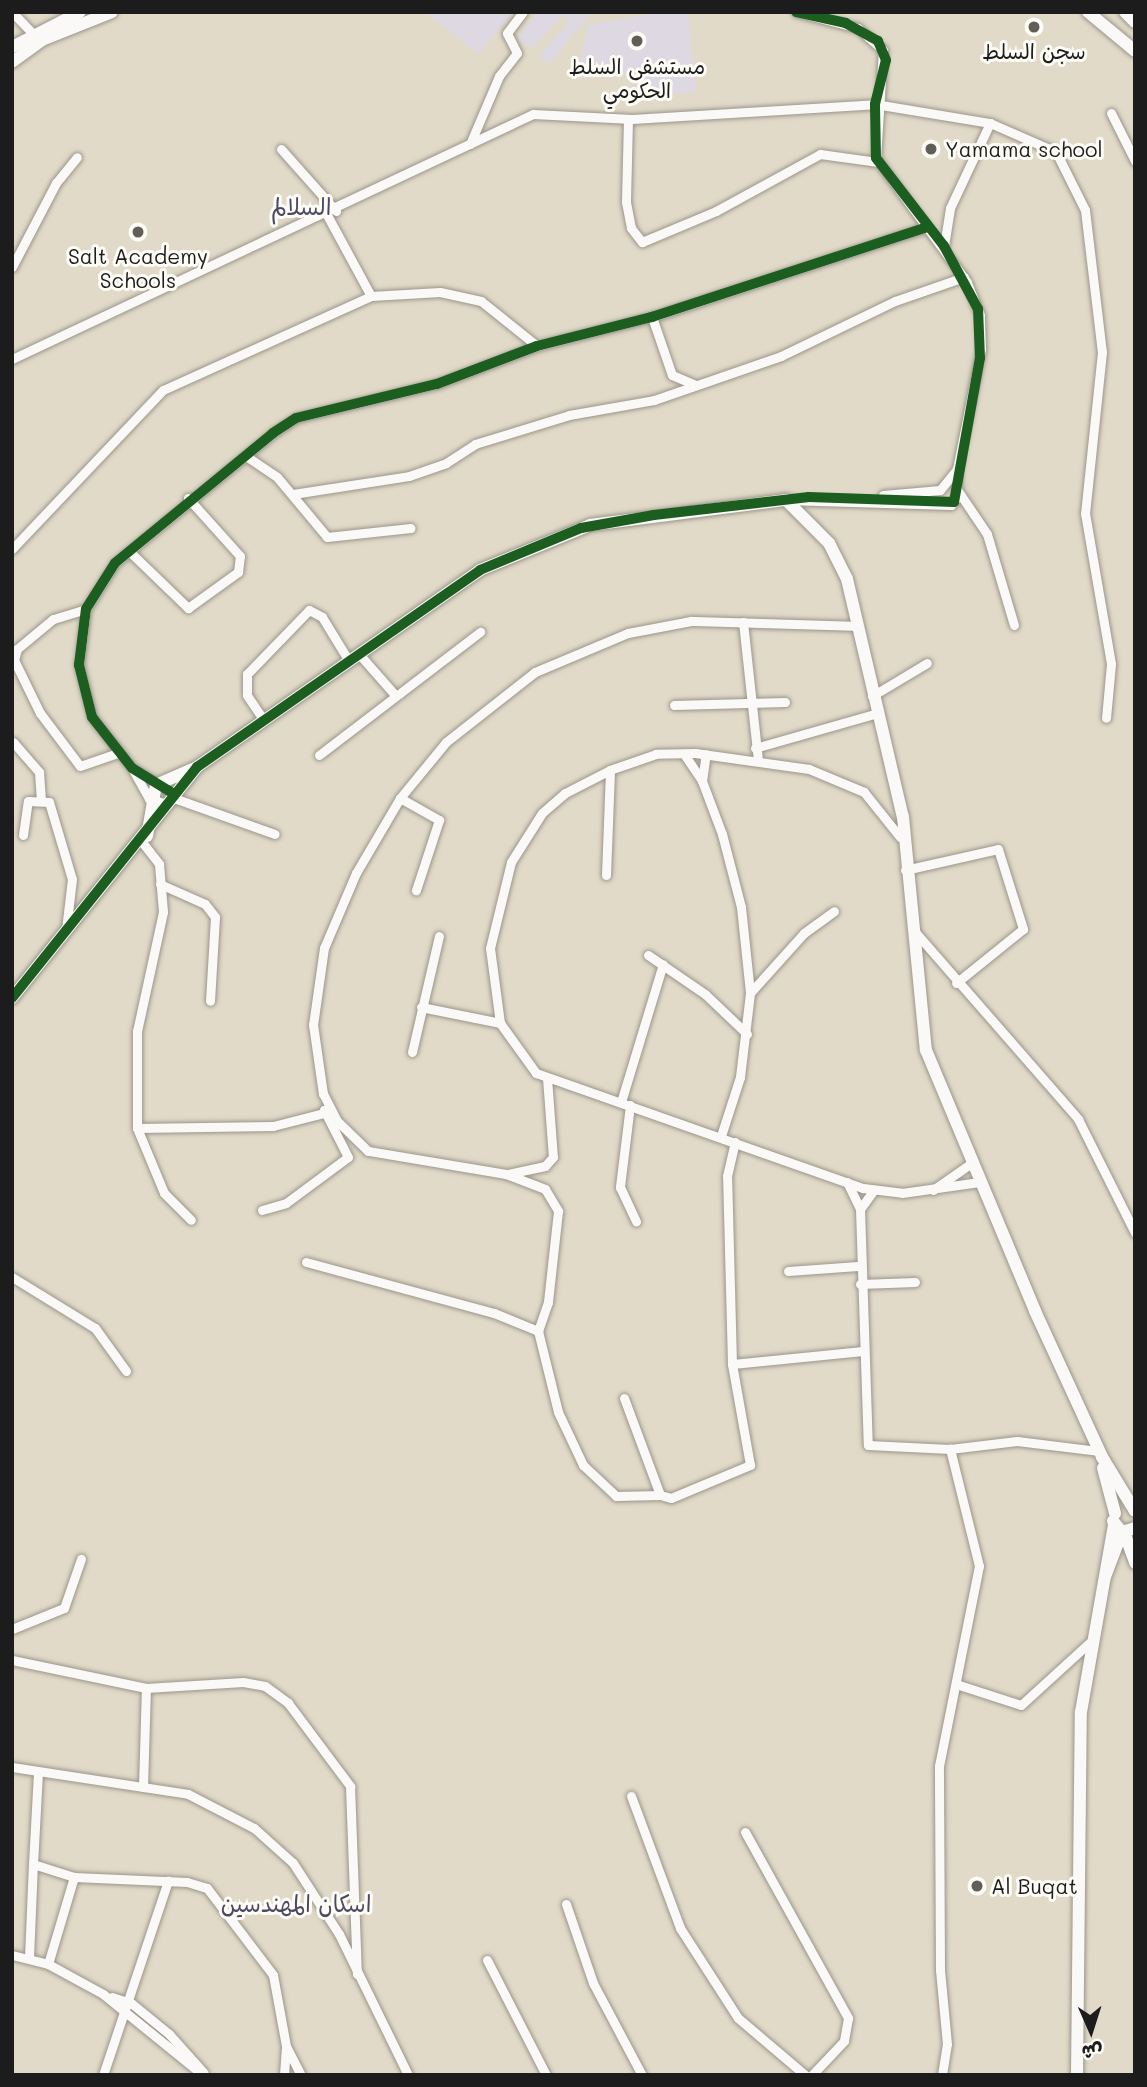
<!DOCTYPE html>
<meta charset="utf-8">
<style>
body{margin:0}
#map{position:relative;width:1147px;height:2087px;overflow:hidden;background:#e2dac8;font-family:Mali,"Playpen Sans Arabic",sans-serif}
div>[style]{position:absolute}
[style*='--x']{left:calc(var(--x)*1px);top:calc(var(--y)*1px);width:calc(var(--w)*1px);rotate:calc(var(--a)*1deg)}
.built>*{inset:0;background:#ded8e2}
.roads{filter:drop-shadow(0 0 2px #9a968c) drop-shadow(0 0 2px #9a968c)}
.street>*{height:9px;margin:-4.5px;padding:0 4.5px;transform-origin:4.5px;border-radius:4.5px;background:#fbf9f7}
.secondary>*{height:12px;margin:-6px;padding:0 6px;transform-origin:6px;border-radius:6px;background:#fbf9f7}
.cycleway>*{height:10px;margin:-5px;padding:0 5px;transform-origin:5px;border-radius:5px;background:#1b5e20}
.dots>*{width:19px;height:19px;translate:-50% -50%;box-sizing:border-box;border:4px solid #fdfcf7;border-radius:50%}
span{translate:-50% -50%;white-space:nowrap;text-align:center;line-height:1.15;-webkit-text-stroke:6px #fdfcf7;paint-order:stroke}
.poi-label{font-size:21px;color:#1c1c1c}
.left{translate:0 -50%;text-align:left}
.neighbourhood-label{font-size:23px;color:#4d4963}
.frame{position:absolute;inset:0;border:14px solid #1c1c1c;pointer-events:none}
.north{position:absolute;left:1056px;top:1996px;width:70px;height:70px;-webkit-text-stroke:5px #fdfcf7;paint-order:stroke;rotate:177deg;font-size:19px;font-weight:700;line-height:28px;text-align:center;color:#1c1c1c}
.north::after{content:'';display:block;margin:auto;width:24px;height:32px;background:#1c1c1c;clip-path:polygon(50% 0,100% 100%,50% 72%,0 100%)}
</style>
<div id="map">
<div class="built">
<i style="clip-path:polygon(425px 12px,513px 12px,479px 54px)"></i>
<i style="clip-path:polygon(538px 12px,592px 12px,549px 64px,539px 56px,570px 21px,562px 16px,532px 48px,517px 39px)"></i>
<i style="clip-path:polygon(662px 12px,688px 12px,696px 92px,643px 97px,639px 72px,576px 79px,588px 25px)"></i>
</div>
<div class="roads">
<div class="street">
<i style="--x:12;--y:12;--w:29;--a:46"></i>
<i style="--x:1111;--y:113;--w:54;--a:63.4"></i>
<i style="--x:628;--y:119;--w:83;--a:91.4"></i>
<i style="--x:626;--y:202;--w:26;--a:79"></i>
<i style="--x:631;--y:228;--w:18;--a:52"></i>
<i style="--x:642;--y:242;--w:80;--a:-22.7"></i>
<i style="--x:716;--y:211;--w:119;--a:-28.7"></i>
<i style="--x:820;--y:154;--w:59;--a:7.9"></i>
<i style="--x:470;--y:144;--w:74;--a:-66.9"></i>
<i style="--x:499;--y:76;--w:29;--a:-52"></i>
<i style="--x:517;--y:53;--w:22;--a:-117"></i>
<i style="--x:507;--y:33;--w:26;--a:-53"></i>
<i style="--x:281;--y:149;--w:83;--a:48.4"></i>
<i style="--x:327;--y:215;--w:92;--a:61.5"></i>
<i style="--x:944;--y:246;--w:38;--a:-81"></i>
<i style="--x:950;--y:208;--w:94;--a:-64.8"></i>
<i style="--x:12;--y:267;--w:95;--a:-62.4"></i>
<i style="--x:56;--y:183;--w:33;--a:-51"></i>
<i style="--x:652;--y:317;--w:61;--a:71"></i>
<i style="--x:672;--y:375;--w:26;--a:23"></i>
<i style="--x:12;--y:359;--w:576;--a:-25.19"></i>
<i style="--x:533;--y:114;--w:99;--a:2.9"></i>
<i style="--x:632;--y:119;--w:243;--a:-3.5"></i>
<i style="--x:875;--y:104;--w:117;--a:9.4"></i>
<i style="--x:990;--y:123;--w:72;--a:23.7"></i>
<i style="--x:1056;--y:152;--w:65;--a:63.4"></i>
<i style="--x:1085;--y:210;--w:143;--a:83.2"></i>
<i style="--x:1102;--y:352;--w:162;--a:96"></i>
<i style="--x:1085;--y:513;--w:153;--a:80.2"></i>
<i style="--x:1111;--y:664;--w:54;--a:95.3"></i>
<i style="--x:246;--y:456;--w:37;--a:34"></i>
<i style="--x:277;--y:477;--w:78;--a:50.2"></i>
<i style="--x:327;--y:537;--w:84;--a:-6.1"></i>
<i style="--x:958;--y:491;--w:52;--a:56"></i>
<i style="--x:987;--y:534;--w:95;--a:73.5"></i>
<i style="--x:293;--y:494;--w:117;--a:-8.8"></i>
<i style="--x:409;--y:476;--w:39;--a:-19"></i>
<i style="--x:446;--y:463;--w:35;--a:-33"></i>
<i style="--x:475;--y:444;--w:98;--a:-17.1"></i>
<i style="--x:569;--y:415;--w:86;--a:-10"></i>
<i style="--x:654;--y:400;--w:134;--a:-19.1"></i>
<i style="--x:781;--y:356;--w:127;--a:-25.8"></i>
<i style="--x:895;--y:301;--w:73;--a:-19.2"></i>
<i style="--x:883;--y:495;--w:57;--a:-5"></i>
<i style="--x:940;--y:490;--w:26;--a:-51"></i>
<i style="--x:786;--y:500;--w:165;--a:1.7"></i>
<i style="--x:951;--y:505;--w:10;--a:-53"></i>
<i style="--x:957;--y:497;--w:28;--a:-90"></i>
<i style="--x:957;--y:469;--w:122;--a:-78.7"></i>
<i style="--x:981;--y:349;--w:34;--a:-92"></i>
<i style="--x:980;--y:315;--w:35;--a:-112"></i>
<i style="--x:967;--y:282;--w:154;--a:-126.3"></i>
<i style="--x:876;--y:158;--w:108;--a:-86.3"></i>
<i style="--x:883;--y:50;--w:33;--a:-139"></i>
<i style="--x:858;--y:28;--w:64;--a:-165.5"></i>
<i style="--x:12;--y:549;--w:219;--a:-46.5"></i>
<i style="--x:163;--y:390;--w:228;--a:-24.3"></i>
<i style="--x:371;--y:296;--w:69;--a:-3.3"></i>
<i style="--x:440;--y:292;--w:42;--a:12.4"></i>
<i style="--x:481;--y:301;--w:72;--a:38.8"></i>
<i style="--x:130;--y:552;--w:81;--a:44"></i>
<i style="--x:188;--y:608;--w:62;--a:-35.8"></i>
<i style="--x:238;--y:572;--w:16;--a:-83"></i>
<i style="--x:240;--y:556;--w:78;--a:-131.9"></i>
<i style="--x:86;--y:609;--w:34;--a:163"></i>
<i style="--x:53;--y:619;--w:47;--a:140.2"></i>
<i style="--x:17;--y:649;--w:11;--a:105"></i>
<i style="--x:14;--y:660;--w:59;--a:63.9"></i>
<i style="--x:40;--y:713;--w:66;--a:53"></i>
<i style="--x:80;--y:766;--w:39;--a:-19"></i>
<i style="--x:743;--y:622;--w:138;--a:83.8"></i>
<i style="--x:359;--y:654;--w:55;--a:48.7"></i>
<i style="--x:872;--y:696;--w:64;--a:-31"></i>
<i style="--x:674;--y:705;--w:111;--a:-1.5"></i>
<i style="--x:263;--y:719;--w:29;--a:-124"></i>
<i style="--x:247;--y:695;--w:21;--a:-90"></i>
<i style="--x:247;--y:674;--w:89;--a:-45.9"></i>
<i style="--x:309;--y:610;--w:15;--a:28"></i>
<i style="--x:322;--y:617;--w:52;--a:58.5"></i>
<i style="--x:13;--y:742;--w:40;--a:49"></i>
<i style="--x:39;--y:772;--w:27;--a:86"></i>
<i style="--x:755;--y:748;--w:124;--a:-15.9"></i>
<i style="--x:684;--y:754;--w:32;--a:56"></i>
<i style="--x:702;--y:781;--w:57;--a:69.3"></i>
<i style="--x:722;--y:834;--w:75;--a:75.4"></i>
<i style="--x:741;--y:907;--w:86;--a:84"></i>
<i style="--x:750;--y:993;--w:85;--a:96.8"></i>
<i style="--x:740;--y:1077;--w:62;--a:107.9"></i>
<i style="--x:319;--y:755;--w:203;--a:-37.4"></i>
<i style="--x:132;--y:768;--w:35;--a:61"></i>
<i style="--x:149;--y:799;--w:20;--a:15"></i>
<i style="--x:702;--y:781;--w:27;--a:-82"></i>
<i style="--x:174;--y:794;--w:49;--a:-148.2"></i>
<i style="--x:132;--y:768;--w:65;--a:-128.1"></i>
<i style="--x:92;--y:717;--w:54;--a:-104"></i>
<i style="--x:79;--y:665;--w:56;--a:-82.9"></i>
<i style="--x:86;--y:609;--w:54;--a:-57.8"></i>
<i style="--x:115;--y:563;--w:205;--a:-39.4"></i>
<i style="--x:273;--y:433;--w:27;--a:-33"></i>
<i style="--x:296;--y:418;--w:145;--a:-13.6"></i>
<i style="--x:437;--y:384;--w:107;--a:-20.8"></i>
<i style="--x:537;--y:346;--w:119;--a:-14.2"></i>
<i style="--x:652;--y:317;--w:289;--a:-18.1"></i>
<i style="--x:171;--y:797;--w:110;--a:19.6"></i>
<i style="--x:400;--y:798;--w:45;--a:29.4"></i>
<i style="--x:439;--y:820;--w:74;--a:108.2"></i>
<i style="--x:23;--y:835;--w:34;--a:-82"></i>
<i style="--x:28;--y:801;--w:21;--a:3"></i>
<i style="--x:49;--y:802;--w:80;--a:73.4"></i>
<i style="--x:72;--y:879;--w:50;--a:96.8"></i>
<i style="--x:900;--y:837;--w:58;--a:-128.7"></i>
<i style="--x:864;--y:792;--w:60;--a:-157.3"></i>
<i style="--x:809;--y:769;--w:115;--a:-172"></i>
<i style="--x:695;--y:753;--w:39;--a:179"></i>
<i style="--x:656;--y:754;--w:49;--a:160.8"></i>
<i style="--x:610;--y:770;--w:51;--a:152.9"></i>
<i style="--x:565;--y:793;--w:30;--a:139"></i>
<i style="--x:542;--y:813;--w:58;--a:122.3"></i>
<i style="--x:511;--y:862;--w:89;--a:103.7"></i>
<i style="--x:490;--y:948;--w:76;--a:82.4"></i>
<i style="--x:500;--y:1023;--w:62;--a:54.2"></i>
<i style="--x:536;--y:1073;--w:347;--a:19.4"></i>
<i style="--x:863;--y:1188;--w:39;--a:7"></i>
<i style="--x:902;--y:1193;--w:78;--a:-8.1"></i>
<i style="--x:142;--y:842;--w:28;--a:52"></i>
<i style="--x:159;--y:864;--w:48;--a:85.2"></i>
<i style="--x:163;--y:912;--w:122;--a:102.3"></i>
<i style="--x:137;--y:1031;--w:97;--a:90"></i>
<i style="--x:137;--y:1128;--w:136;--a:-0.8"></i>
<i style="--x:273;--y:1126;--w:53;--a:-14.3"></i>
<i style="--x:905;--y:870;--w:95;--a:-12.7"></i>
<i style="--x:998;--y:849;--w:84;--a:72.6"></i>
<i style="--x:1023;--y:929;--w:86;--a:141.1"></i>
<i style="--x:606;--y:875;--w:105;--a:-87.8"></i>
<i style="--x:160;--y:884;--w:49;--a:24"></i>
<i style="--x:205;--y:904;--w:16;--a:52"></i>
<i style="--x:215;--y:917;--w:84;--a:93.4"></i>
<i style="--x:916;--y:933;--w:247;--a:48.9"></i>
<i style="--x:1078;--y:1119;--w:127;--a:63.4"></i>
<i style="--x:648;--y:955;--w:69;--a:34.4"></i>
<i style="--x:705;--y:994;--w:58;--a:43.6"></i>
<i style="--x:750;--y:993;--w:81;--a:-48"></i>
<i style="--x:804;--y:933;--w:37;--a:-36"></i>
<i style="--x:421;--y:1007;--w:81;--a:11.4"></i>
<i style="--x:412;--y:1052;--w:119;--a:-76.9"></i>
<i style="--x:547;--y:1078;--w:79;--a:85.7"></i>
<i style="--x:553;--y:1157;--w:12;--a:132"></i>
<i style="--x:545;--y:1166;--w:40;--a:168"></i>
<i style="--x:506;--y:1174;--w:140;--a:-170.5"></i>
<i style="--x:368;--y:1151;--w:43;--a:-135.9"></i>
<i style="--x:337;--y:1121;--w:30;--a:-117"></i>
<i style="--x:323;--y:1094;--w:70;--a:-98.2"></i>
<i style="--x:313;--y:1025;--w:78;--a:-81.9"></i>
<i style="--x:324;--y:948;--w:82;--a:-66.9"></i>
<i style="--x:356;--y:873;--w:87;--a:-59.6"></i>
<i style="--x:400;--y:798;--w:72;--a:-50.6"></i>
<i style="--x:446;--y:742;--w:113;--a:-38.2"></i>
<i style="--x:535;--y:672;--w:101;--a:-22.8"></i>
<i style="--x:628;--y:633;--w:64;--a:-10.8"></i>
<i style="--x:691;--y:621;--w:165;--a:1.7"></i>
<i style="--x:621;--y:1102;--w:144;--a:-73.1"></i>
<i style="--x:630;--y:1105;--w:83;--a:97"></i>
<i style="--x:620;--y:1187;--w:38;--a:65"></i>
<i style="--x:137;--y:1128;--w:70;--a:67.4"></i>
<i style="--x:164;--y:1193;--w:38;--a:45"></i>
<i style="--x:506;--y:1174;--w:42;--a:21"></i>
<i style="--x:545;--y:1189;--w:26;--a:59"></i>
<i style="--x:558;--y:1211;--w:92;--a:96.3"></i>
<i style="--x:548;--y:1302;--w:31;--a:109"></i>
<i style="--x:847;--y:1182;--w:30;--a:64"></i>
<i style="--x:860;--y:1209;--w:236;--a:88.1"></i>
<i style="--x:868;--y:1445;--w:82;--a:2.8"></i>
<i style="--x:950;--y:1449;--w:67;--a:-6.8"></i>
<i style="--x:1017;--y:1441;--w:83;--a:7"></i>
<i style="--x:933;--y:1190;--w:45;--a:-35.1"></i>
<i style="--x:860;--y:1209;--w:24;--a:-54"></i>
<i style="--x:262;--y:1210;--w:25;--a:-16"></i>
<i style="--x:286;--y:1203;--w:77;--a:-36.6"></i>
<i style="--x:348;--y:1157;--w:53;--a:-117.1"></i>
<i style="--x:306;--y:1262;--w:195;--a:15.2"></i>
<i style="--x:494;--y:1313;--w:48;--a:22.2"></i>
<i style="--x:538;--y:1331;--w:83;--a:76.1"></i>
<i style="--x:558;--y:1412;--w:59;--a:64.7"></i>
<i style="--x:583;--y:1465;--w:45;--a:43.2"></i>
<i style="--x:616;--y:1496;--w:44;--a:-1.3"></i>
<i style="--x:788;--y:1271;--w:70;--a:-4.1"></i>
<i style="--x:12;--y:1277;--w:97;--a:31.6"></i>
<i style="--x:95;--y:1328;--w:53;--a:54.2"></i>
<i style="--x:860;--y:1284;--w:55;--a:-2.1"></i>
<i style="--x:732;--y:1364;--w:132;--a:-5.7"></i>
<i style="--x:624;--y:1398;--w:103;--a:69.6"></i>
<i style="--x:660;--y:1495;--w:11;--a:15"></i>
<i style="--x:671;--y:1498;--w:86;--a:-22.7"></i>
<i style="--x:750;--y:1465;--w:103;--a:-100.1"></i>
<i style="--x:732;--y:1364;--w:188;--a:-91.5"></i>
<i style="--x:727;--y:1176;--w:35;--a:-77"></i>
<i style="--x:12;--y:1629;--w:56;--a:-22"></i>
<i style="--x:64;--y:1608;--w:52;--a:-70.9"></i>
<i style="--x:12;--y:1660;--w:137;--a:11.8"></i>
<i style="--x:146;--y:1688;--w:97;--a:-3.5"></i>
<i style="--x:243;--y:1682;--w:22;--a:10"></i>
<i style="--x:265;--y:1686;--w:29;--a:36"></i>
<i style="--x:288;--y:1703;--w:104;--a:53.2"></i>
<i style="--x:350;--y:1786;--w:188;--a:87.9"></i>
<i style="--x:959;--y:1685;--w:65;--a:17.9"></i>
<i style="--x:1021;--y:1705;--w:92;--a:-42.4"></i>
<i style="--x:12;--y:1767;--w:178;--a:8.7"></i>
<i style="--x:188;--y:1794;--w:74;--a:27.3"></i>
<i style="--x:254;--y:1828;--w:52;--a:41.9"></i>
<i style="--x:293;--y:1863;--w:85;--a:57.1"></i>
<i style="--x:339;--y:1934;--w:157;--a:63.9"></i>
<i style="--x:38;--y:1772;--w:92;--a:93.1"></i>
<i style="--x:33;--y:1864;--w:43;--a:17.6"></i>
<i style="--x:74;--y:1877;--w:113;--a:2.5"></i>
<i style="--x:187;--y:1882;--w:21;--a:17"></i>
<i style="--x:207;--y:1888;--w:109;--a:52.8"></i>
<i style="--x:273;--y:1975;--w:72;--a:79.6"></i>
<i style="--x:286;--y:2046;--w:33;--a:63"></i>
<i style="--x:143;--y:1787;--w:99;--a:-88.3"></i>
<i style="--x:631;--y:1796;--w:141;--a:69.6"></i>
<i style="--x:680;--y:1928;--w:107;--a:57.2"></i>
<i style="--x:738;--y:2018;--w:88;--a:40.4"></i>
<i style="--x:745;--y:1832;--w:213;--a:61"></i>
<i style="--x:848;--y:2018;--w:23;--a:100"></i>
<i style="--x:844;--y:2041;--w:47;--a:133.3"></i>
<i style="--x:566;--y:1904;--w:83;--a:71.1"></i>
<i style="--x:593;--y:1983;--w:104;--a:62"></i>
<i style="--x:12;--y:1955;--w:37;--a:14"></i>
<i style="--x:48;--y:1964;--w:63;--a:28.6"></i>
<i style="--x:103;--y:1994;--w:129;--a:39"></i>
<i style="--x:29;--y:1958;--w:94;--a:-87.6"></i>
<i style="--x:487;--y:1960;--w:129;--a:62.8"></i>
<i style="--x:48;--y:1964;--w:91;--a:-73.4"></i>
<i style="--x:112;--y:1997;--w:20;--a:18"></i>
<i style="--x:131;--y:2003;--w:49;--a:39.2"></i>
<i style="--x:169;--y:2034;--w:52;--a:48.1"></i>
<i style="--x:103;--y:2075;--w:205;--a:-71.5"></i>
<i style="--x:284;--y:2075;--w:26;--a:-86"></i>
<i style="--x:942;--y:2075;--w:31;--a:-81"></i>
<i style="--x:947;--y:2044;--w:74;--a:-95.4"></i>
<i style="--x:940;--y:1970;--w:204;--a:-90.3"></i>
<i style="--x:939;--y:1766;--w:204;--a:-78.7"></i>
<i style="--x:979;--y:1566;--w:121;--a:-103.9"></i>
</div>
<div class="secondary">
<i style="--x:1088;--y:12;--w:61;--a:39.7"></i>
<i style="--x:1125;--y:12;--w:14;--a:45"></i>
<i style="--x:12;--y:47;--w:76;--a:-27.2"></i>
<i style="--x:12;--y:62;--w:37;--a:-36"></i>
<i style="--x:42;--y:40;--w:75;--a:-21.8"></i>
<i style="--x:147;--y:836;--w:52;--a:-80"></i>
<i style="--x:156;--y:785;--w:45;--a:-23.7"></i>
<i style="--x:12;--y:998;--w:296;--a:-51.3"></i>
<i style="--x:197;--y:767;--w:345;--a:-34.8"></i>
<i style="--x:480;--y:570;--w:119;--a:-22.2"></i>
<i style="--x:590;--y:525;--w:198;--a:-7.3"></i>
<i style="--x:786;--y:500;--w:61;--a:45"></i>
<i style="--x:829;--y:543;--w:40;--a:63.4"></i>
<i style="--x:847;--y:579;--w:244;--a:76.8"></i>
<i style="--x:903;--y:817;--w:234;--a:84.4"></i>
<i style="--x:926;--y:1050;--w:283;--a:67.3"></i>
<i style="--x:1035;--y:1311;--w:161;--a:65.3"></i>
<i style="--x:1102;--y:1457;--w:63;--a:58.6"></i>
<i style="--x:1103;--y:1468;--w:47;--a:75.1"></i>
<i style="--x:1113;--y:1521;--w:14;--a:51"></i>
<i style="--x:1122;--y:1532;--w:14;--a:-17"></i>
<i style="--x:1124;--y:1532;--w:33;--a:70"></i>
<i style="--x:1105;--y:1577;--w:48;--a:-69.3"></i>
<i style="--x:1077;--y:2075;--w:363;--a:-89.4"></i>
<i style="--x:1081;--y:1712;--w:190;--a:-80"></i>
</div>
</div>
<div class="cycleway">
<i style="--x:174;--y:794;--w:49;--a:-148.2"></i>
<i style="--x:132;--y:768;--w:65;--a:-128.1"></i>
<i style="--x:92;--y:717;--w:54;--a:-104"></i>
<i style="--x:79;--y:665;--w:56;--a:-82.9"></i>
<i style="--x:86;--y:609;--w:54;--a:-57.8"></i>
<i style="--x:115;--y:563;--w:205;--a:-39.4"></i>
<i style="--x:273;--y:433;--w:27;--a:-33"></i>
<i style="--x:296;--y:418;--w:145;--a:-13.6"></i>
<i style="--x:437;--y:384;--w:107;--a:-20.8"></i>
<i style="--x:537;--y:346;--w:119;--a:-14.2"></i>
<i style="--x:652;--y:317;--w:289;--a:-18.1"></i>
<i style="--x:12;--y:998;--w:296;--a:-51.3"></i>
<i style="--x:197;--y:767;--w:345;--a:-34.8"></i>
<i style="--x:480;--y:570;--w:109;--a:-22.6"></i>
<i style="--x:581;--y:528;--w:74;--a:-10.1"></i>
<i style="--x:654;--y:515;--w:156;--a:-6.6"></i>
<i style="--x:809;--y:497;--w:145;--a:2"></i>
<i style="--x:954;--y:502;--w:146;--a:-79.8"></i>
<i style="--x:980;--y:358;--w:49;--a:-92.3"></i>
<i style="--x:978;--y:309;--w:72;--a:-118.4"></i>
<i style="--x:944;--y:246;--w:111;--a:-127.7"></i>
<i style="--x:876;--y:158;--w:54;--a:-91.1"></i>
<i style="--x:875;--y:104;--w:45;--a:-76"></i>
<i style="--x:886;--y:60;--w:21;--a:-113"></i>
<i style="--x:878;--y:41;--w:37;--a:-151"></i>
<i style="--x:846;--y:23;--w:51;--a:-167.6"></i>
</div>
<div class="dots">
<i style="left:1034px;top:27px;background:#615e58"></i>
<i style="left:637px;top:41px;background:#615e58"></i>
<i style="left:931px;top:149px;background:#615e58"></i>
<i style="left:138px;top:232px;background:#615e58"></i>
<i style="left:977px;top:1886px;background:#615e58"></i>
</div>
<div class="poi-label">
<span style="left:1034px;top:51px">سجن السلط</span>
<span style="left:637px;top:78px">مستشفى السلط<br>الحكومي</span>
<span class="left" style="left:945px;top:149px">Yamama school</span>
<span style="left:138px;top:268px">Salt Academy<br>Schools</span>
<span class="left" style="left:991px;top:1886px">Al Buqat</span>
</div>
<div class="neighbourhood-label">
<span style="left:301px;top:206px">السلالم</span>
<span style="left:296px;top:1903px">اسكان المهندسين</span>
</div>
<div class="frame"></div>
<div class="north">ش</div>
</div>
